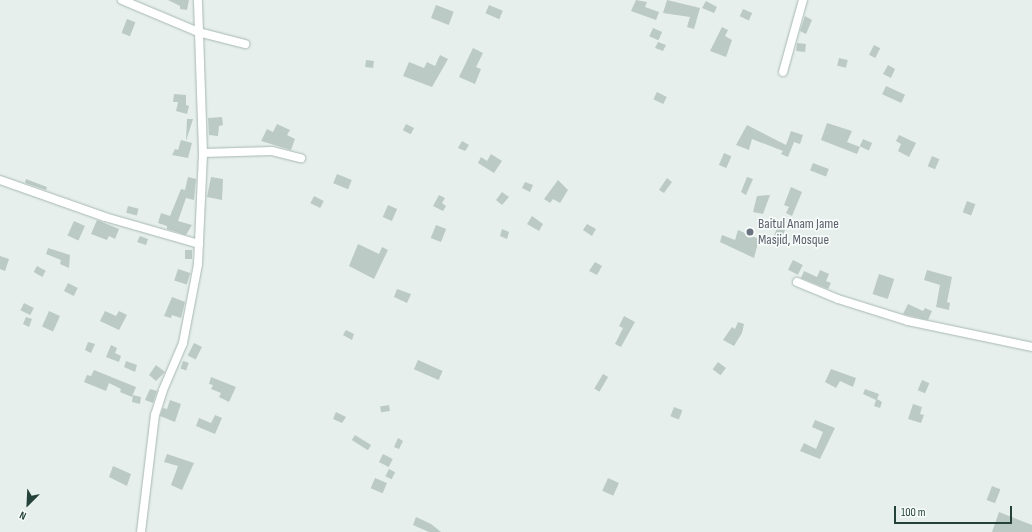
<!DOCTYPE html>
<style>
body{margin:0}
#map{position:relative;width:1032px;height:532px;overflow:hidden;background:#e6efeb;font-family:"Sofia Sans Condensed",sans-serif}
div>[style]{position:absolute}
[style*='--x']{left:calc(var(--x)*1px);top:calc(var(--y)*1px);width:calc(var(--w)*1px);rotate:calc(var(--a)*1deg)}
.building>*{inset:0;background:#bbcac4;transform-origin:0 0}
.roads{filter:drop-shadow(0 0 1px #a8b8b2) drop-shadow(0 0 1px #a8b8b2)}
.street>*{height:8px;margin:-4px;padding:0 4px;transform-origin:4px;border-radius:4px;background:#fff}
.dots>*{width:11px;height:11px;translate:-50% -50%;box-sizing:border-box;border:2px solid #f7fbf9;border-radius:50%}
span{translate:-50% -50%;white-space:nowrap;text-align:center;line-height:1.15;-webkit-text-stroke:3.5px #f7fbf9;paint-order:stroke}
.worship-label{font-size:14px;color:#5b616d}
.left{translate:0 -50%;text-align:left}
.north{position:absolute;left:8px;top:484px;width:40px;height:40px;-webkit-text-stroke:3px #f7fbf9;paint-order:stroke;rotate:204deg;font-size:11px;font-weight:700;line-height:16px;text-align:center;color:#24423a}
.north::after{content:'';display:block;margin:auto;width:14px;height:18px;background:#24423a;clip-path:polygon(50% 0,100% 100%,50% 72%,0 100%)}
.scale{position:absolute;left:894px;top:506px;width:118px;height:18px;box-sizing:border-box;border:2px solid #24423a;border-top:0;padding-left:5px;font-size:12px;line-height:14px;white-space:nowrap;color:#24423a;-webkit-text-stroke:3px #f7fbf9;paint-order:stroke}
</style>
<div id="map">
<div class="building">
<i style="clip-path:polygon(168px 0,189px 0,187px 10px,180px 9px,180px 6px)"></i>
<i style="clip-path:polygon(636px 0,647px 2px,645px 7px,659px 12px,656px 20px,631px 11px)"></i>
<i style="clip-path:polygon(667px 0,700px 8px,694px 29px,687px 27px,690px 17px,663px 13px)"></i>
<i style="clip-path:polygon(706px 1px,717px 7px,714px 13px,702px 8px)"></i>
<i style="left:436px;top:5px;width:19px;height:14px;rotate:21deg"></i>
<i style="left:489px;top:5px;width:15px;height:9px;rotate:23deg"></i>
<i style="left:743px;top:9px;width:10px;height:8px;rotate:24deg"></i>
<i style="clip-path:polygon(805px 16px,812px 20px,806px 34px,800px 31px)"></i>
<i style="left:127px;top:19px;width:9px;height:15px;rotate:21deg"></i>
<i style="clip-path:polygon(722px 27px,728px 30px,725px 36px,732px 40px,726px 57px,710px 51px)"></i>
<i style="left:653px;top:28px;width:10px;height:9px;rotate:24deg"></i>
<i style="clip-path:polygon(658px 42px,666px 45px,663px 51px,655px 48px)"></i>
<i style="left:797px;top:43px;width:9px;height:8px;rotate:6deg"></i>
<i style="left:874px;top:45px;width:7px;height:11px;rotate:27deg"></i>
<i style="clip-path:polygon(473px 48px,483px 53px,476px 67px,481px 69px,475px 84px,459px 77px)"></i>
<i style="clip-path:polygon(440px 55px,448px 59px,432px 87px,403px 76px,409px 62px,424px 68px,427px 62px,435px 66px)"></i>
<i style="left:839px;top:58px;width:9px;height:8px;rotate:13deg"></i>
<i style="left:366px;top:60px;width:8px;height:7px;rotate:7deg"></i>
<i style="clip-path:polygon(888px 65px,895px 69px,891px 78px,883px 74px)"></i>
<i style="left:886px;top:86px;width:21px;height:9px;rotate:25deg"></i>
<i style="left:657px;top:92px;width:11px;height:8px;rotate:27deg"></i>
<i style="clip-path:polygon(174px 94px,186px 95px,186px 105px,189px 106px,187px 114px,176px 111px,178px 102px,173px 102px)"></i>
<i style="clip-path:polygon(222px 117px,223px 125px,219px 126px,218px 136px,209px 135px,208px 118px)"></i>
<i style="clip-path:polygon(187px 119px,193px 119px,186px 141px)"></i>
<i style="clip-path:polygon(827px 123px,852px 131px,847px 142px,860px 147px,857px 154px,821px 140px)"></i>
<i style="clip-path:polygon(277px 124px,290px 130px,287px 135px,295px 139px,291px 150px,261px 141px,267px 129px,273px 132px)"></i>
<i style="left:406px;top:124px;width:9px;height:7px;rotate:27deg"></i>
<i style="clip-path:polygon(747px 125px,786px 145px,791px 131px,803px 135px,800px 144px,794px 142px,788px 157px,781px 154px,783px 151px,752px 139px,749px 150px,736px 145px)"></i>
<i style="clip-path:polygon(899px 135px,916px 143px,909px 157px,898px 151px,901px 144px,896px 141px)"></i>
<i style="left:863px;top:139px;width:10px;height:8px;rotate:24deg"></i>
<i style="clip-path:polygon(181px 140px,192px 143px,188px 158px,172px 155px,175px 149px,178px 150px)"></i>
<i style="clip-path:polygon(462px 141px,469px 145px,465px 151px,458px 148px)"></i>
<i style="left:724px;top:153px;width:8px;height:13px;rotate:23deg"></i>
<i style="clip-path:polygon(491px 154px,502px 161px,494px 173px,478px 163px,481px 157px,487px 161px)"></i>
<i style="left:932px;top:156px;width:8px;height:11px;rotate:23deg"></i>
<i style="left:813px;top:163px;width:17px;height:8px;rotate:21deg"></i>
<i style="left:337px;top:174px;width:16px;height:10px;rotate:22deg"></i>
<i style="clip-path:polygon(188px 177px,196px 179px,194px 200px,186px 198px,178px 221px,192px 225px,186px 235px,167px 229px,167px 226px,158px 223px,161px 213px,170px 216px,181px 189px,185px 190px)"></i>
<i style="clip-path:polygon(211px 177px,223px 179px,222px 200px,207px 197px)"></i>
<i style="clip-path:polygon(747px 177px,753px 179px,746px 195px,741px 192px)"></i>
<i style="clip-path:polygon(667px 178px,672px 182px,664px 193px,659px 190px)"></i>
<i style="clip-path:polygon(26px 179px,47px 187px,46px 190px,25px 183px)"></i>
<i style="clip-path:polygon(558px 180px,568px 190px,560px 203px,553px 199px,550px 203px,544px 199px)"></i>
<i style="clip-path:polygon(525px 182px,533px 185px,530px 192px,522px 188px)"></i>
<i style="clip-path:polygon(791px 187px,802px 192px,792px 216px,786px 213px,789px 207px,784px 205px)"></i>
<i style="clip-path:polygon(502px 192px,509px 197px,502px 205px,496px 200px)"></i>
<i style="clip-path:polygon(439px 195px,445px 198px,442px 203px,446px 206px,443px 211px,433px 206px)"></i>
<i style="clip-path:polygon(770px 195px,763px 214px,753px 212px,757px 196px)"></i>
<i style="left:314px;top:196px;width:11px;height:8px;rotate:27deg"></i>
<i style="left:967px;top:201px;width:9px;height:12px;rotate:21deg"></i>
<i style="left:388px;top:205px;width:10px;height:13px;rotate:24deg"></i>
<i style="left:128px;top:206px;width:11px;height:7px;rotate:15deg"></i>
<i style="clip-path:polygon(532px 216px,543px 224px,539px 231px,527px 224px)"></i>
<i style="clip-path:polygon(97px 220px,119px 229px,115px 239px,109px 236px,107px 240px,91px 234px)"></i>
<i style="left:74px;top:221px;width:12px;height:16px;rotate:24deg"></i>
<i style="clip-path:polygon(587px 224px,596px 229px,592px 236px,583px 230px)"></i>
<i style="left:436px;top:225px;width:11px;height:14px;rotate:22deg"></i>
<i style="left:778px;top:226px;width:8px;height:12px;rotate:23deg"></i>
<i style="clip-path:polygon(502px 229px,509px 232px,507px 239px,500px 236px)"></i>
<i style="clip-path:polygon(738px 230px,759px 239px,754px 258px,720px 242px,722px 235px,735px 240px)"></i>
<i style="clip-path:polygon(140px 236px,148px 239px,146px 245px,137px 242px)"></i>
<i style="clip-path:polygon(358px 244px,379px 254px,382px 247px,388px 250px,374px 279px,349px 266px)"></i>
<i style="clip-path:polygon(48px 248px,70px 255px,69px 268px,60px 264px,61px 260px,46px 254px)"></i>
<i style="left:185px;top:250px;width:7px;height:9px"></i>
<i style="clip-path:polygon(0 256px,9px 259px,5px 271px,0 269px)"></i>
<i style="left:793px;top:260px;width:11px;height:11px;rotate:27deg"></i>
<i style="clip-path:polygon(595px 262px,602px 266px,597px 275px,589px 271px)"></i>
<i style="left:37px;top:266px;width:10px;height:7px;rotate:29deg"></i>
<i style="left:178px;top:269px;width:13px;height:12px;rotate:18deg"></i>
<i style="clip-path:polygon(820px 270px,829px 274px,826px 281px,831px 283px,828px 289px,801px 278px,804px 271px,817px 277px)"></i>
<i style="clip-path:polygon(927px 270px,952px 277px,947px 302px,950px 303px,949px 310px,936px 307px,940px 285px,924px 280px)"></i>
<i style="left:879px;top:274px;width:16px;height:21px;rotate:18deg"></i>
<i style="left:68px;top:283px;width:11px;height:9px;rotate:27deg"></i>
<i style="clip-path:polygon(397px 289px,411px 294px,407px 303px,394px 297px)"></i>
<i style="clip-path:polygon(172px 297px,185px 302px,181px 318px,172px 315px,171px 318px,164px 316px)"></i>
<i style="left:24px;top:303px;width:11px;height:8px;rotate:27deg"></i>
<i style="clip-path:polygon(908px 304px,923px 311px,925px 308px,932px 311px,928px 320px,903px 314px)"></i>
<i style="left:49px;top:311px;width:12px;height:17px;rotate:24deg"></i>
<i style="clip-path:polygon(105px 311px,116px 316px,119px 311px,127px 315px,119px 330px,100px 321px)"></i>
<i style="clip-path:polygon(624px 316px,635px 322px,621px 347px,615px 344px,623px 328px,619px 326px)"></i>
<i style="clip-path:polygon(26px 317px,32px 319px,29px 327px,23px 324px)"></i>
<i style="clip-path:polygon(738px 322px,744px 324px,742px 333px,734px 346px,723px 340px,732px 327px,735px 329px)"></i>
<i style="clip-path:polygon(346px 330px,354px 334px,352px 340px,343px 335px)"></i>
<i style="clip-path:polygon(88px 342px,95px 344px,91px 353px,85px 350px)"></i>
<i style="left:194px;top:343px;width:9px;height:14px;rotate:27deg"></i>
<i style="clip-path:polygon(111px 345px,117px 348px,115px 353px,121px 356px,119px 362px,106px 357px)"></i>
<i style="left:418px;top:360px;width:27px;height:10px;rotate:24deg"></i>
<i style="clip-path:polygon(126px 361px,137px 365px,135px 372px,124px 367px)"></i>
<i style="left:183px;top:361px;width:6px;height:8px;rotate:18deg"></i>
<i style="left:718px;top:362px;width:10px;height:9px;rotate:37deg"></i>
<i style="clip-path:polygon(156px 365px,165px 372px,156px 381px,149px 375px)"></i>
<i style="clip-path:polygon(831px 369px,856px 378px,853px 387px,840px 381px,836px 388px,825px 382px)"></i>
<i style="clip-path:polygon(94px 370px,136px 387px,132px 397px,120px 392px,121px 389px,109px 383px,106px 391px,84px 382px,87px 375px,91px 376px)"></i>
<i style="left:603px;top:374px;width:6px;height:17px;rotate:31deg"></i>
<i style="clip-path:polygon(211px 377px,236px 387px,229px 402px,219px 397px,221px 393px,211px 389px,213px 385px,209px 384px)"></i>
<i style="left:922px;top:380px;width:8px;height:11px;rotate:23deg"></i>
<i style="clip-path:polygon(150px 389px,157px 391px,153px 403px,145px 400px)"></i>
<i style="clip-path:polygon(865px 389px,879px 394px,877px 399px,882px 402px,880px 408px,874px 406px,876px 400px,863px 394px)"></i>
<i style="clip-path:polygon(133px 395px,141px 397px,140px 404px,132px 402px)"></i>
<i style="clip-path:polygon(170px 400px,181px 404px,175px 422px,160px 416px,163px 408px,167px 409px)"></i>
<i style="clip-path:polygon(913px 404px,922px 407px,920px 414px,924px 415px,921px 423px,908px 419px)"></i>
<i style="left:389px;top:405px;width:6px;height:9px;rotate:81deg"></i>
<i style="left:674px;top:407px;width:9px;height:10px;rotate:21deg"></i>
<i style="clip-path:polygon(336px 412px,346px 417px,342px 423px,333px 419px)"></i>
<i style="clip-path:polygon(215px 415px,222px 418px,215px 434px,196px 426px,199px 418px,211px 423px)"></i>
<i style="clip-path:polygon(815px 420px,835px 428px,820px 459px,800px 451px,804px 443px,816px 449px,823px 432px,812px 427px)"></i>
<i style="left:355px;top:435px;width:19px;height:6px;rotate:32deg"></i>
<i style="clip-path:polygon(398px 438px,403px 441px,399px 449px,394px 447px)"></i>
<i style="clip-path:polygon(167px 454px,194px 463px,182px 490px,171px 485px,178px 466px,164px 462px)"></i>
<i style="left:383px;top:454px;width:11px;height:9px;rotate:27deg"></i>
<i style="clip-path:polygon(113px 466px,131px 474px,127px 486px,109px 477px)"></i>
<i style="left:389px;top:469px;width:7px;height:8px;rotate:27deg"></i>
<i style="left:375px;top:478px;width:13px;height:11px;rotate:23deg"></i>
<i style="left:608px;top:478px;width:12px;height:14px;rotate:24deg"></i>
<i style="left:992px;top:486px;width:9px;height:15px;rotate:21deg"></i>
<i style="clip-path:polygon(999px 512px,1032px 525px,1032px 532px,992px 532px)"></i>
<i style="clip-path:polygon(416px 517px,431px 524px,441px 532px,429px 532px,413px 525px)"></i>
</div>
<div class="roads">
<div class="street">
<i style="--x:122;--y:0;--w:82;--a:22.8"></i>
<i style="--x:198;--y:32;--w:49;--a:14.3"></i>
<i style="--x:783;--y:72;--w:75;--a:-74.5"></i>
<i style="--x:203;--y:153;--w:69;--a:-1.7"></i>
<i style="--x:272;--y:151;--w:30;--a:14"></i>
<i style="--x:0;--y:180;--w:111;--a:19.4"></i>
<i style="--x:105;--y:217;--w:98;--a:16"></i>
<i style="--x:797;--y:282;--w:44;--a:22.5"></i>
<i style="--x:838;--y:299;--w:73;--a:17.4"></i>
<i style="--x:908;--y:321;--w:127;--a:11.8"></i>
<i style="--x:141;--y:532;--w:118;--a:-83.2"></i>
<i style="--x:155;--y:415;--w:26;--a:-72"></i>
<i style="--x:163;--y:390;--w:51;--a:-66.9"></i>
<i style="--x:183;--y:343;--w:80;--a:-79.2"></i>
<i style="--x:198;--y:264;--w:111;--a:-87.4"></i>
<i style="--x:203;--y:153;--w:153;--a:-91.9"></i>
</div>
</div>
<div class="dots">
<i style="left:750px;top:232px;background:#6b7280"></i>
</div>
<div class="worship-label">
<span class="left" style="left:758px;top:232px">Baitul Anam Jame<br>Masjid, Mosque</span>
</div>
<div class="north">N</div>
<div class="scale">100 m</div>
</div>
